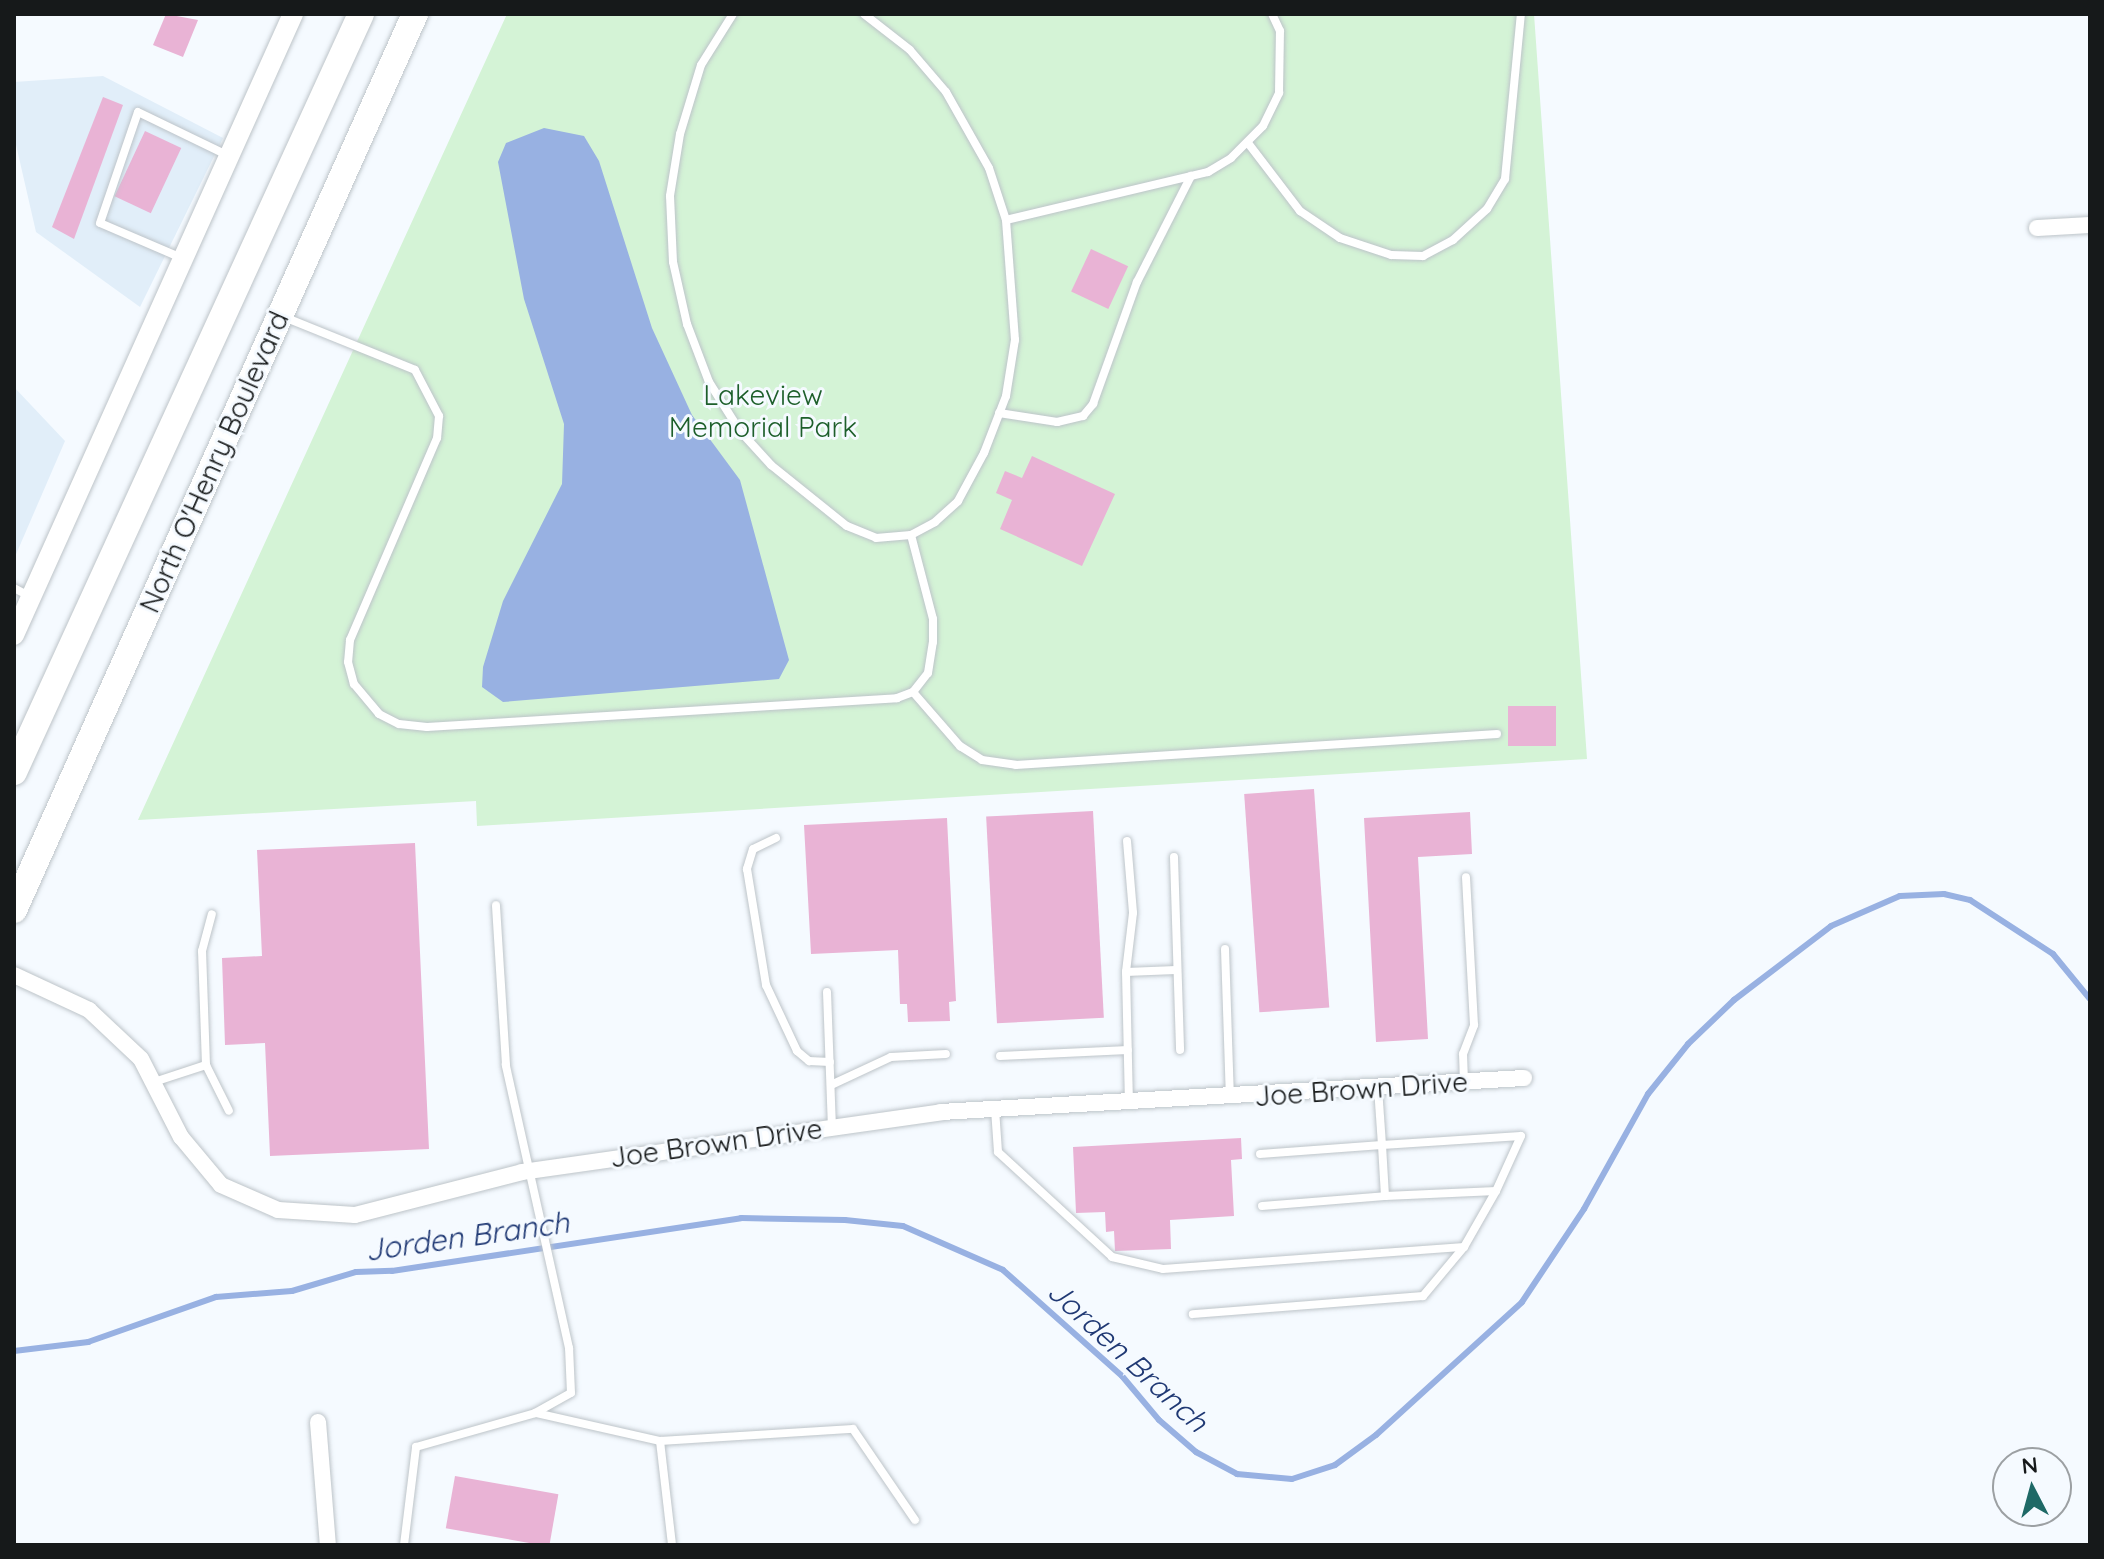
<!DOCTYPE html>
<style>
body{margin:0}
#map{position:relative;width:2104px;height:1559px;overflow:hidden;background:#f5faff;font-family:Quicksand,sans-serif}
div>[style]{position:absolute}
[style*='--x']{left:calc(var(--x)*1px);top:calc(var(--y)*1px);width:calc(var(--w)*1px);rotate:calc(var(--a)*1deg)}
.built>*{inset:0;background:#e1eef9}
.green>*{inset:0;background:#d4f3d6}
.water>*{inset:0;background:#98b1e2}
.stream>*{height:6px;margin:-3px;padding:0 3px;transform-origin:3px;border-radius:3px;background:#98b1e2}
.building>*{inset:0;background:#e9b3d5;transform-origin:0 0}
.roads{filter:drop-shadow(0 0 2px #bdc4c9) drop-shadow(0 0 2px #bdc4c9)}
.service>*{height:8px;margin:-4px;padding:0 4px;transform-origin:4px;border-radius:4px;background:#fff}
.minor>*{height:16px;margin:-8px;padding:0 8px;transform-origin:8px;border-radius:8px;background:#fff}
.tertiary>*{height:20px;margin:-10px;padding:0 10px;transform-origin:10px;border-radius:10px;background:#fff}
.trunk>*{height:26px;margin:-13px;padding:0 13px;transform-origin:13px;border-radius:13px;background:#fff}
span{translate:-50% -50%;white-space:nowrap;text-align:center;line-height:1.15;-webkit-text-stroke:6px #f5faff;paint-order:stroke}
.park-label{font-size:28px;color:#1d5f2b}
.street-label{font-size:28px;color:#16191a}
.water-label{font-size:30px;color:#203974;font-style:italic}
.frame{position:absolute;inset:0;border:16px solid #16191a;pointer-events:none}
.north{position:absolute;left:1992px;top:1447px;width:80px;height:80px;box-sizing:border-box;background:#f5faff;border:2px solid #9ca0a3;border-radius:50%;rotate:354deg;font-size:22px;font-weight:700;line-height:32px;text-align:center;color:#16191a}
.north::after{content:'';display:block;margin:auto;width:28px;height:36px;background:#1e6966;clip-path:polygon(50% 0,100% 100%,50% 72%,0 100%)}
</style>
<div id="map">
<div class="built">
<i style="clip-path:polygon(103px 76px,223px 138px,140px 307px,36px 232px,14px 136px,14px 82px)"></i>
<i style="clip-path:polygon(14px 387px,65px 441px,14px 559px)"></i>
</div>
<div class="green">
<i style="clip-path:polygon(507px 14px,1534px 14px,1587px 759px,477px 826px,476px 801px,138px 820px)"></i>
</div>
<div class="water">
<i style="clip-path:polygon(544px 128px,584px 136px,599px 161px,652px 328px,692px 415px,740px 480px,789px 660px,779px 679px,503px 702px,482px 687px,483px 667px,503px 601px,562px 484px,564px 424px,524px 299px,498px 162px,506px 143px)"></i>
</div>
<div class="stream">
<i style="--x:14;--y:1351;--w:75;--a:-6.9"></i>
<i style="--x:88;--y:1342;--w:136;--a:-19.4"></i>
<i style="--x:216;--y:1297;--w:76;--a:-4.5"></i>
<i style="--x:292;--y:1291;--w:67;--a:-16.5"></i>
<i style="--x:356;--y:1272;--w:36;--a:-2"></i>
<i style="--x:392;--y:1271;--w:353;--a:-8.6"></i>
<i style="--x:741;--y:1218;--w:104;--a:1.1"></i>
<i style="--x:845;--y:1220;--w:58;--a:5.9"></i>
<i style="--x:903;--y:1226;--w:109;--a:23.7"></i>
<i style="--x:1003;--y:1270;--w:159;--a:41.7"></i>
<i style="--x:1122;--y:1376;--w:57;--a:49.9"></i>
<i style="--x:1159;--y:1420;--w:49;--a:40.9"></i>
<i style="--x:1196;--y:1452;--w:47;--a:28.2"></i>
<i style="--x:1237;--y:1474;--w:55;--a:5.2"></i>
<i style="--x:1292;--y:1479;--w:45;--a:-18"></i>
<i style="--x:1335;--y:1465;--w:51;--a:-36.2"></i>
<i style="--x:1376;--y:1435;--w:197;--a:-42.3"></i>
<i style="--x:1522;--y:1302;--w:112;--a:-56.3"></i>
<i style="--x:1584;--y:1209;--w:132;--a:-60.9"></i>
<i style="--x:1648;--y:1094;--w:64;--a:-51.3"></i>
<i style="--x:1688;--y:1044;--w:64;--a:-43.7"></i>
<i style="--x:1734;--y:1000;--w:122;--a:-37.3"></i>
<i style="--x:1831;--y:926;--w:75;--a:-23.5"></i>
<i style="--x:1900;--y:896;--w:44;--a:-2.6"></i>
<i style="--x:1944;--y:894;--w:27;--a:13"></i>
<i style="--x:1970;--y:900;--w:99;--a:33"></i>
<i style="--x:2053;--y:954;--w:58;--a:50.6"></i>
</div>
<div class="building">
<i style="clip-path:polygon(166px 14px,198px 20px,183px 57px,153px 45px)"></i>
<i style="clip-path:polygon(103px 97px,123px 105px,74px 239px,52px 227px)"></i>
<i style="left:145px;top:131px;width:40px;height:72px;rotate:25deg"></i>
<i style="left:1091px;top:249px;width:41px;height:47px;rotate:25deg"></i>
<i style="clip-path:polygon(1032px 456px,1115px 494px,1082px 566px,1000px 529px,1012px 500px,996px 493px,1005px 471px,1022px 478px)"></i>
<i style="left:1508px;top:706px;width:48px;height:40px"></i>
<i style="left:1314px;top:789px;width:219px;height:70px;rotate:86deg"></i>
<i style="left:1093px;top:811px;width:207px;height:107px;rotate:87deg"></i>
<i style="clip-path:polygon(1470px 812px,1472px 854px,1418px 857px,1428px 1039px,1376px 1042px,1364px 818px)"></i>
<i style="clip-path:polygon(947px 818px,956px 1001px,949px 1002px,950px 1021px,908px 1022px,907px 1004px,900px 1004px,898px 950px,811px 954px,804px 825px)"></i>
<i style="clip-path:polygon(415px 843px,429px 1149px,270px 1156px,265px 1043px,225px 1045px,222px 958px,262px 956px,257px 850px)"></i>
<i style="clip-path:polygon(1241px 1138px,1242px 1159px,1231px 1160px,1234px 1216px,1170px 1220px,1171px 1249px,1115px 1251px,1114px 1231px,1106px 1232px,1105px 1212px,1076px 1213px,1073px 1147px)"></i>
<i style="left:455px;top:1476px;width:105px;height:53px;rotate:10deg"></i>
</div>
<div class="roads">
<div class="service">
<i style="--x:733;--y:14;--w:60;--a:122.1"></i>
<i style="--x:701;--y:65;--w:72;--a:106.9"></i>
<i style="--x:680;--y:134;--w:63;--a:99.2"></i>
<i style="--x:670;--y:196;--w:66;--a:87.4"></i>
<i style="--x:673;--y:262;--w:64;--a:77.3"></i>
<i style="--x:687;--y:324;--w:62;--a:69.2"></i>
<i style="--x:709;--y:382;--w:58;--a:57.7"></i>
<i style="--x:740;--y:431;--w:46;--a:47.6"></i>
<i style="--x:771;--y:465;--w:97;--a:38.8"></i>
<i style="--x:847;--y:526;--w:31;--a:22"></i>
<i style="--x:876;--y:538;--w:35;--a:-5"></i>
<i style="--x:864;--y:14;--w:58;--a:38"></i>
<i style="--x:910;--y:50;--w:55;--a:49.4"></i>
<i style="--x:946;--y:92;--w:87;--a:60.5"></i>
<i style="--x:989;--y:168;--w:55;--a:71.9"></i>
<i style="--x:1248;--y:143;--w:86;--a:52.6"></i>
<i style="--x:1300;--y:211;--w:48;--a:34"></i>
<i style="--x:1340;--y:238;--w:54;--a:18.4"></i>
<i style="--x:1391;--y:255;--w:32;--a:2"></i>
<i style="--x:1423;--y:256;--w:34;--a:-28"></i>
<i style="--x:1453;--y:240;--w:46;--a:-42.4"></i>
<i style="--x:1487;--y:209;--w:35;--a:-59"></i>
<i style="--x:1505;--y:179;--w:166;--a:-84.5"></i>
<i style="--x:184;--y:259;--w:91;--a:-156.8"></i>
<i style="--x:100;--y:223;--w:117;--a:-71.1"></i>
<i style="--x:138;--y:112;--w:99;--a:25.8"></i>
<i style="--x:284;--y:317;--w:141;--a:22"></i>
<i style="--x:415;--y:370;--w:52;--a:62.4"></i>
<i style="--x:439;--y:416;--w:22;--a:95"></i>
<i style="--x:437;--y:438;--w:220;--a:113.3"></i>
<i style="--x:350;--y:640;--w:22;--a:95"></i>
<i style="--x:348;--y:662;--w:23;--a:75"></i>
<i style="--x:354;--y:684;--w:39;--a:50"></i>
<i style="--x:379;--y:714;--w:22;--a:27"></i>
<i style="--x:399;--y:724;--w:28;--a:6"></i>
<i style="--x:427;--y:727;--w:471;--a:-3.5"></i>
<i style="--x:897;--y:698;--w:17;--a:-21"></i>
<i style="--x:913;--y:692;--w:24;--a:-52"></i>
<i style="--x:928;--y:673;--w:31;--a:-81"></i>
<i style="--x:933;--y:642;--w:23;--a:-90"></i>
<i style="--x:933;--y:619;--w:87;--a:-104.7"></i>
<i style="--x:911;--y:535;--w:27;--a:-28"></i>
<i style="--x:935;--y:522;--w:31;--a:-42"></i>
<i style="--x:958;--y:501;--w:55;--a:-61.6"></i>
<i style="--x:984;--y:453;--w:61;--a:-68.9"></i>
<i style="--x:1006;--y:396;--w:57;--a:-80.9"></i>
<i style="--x:1015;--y:340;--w:120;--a:-94.3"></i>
<i style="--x:1006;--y:220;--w:208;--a:-13.4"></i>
<i style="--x:1208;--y:172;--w:27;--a:-31"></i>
<i style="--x:1231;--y:158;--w:45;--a:-45"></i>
<i style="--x:1263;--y:126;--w:37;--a:-64"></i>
<i style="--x:1279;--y:93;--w:62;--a:-89.1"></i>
<i style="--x:1280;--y:31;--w:19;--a:-115"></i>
<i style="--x:999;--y:413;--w:59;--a:8.8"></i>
<i style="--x:1057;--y:422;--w:27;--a:-13"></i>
<i style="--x:1083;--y:416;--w:16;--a:-50"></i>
<i style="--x:1093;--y:404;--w:130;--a:-70.2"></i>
<i style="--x:1137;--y:282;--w:119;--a:-63"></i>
<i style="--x:14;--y:588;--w:19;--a:28"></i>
<i style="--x:913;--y:692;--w:72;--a:49"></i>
<i style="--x:960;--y:746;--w:26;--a:32"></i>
<i style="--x:982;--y:760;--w:34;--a:8"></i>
<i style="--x:1016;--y:765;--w:482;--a:-3.7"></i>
<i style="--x:776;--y:838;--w:25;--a:154"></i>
<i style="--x:753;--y:849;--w:21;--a:107"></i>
<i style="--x:747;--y:869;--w:118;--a:80.7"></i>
<i style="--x:766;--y:985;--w:73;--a:64.8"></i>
<i style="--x:797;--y:1051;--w:16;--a:40"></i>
<i style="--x:809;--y:1061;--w:21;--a:3"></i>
<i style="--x:1127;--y:841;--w:72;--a:85.2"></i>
<i style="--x:1133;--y:913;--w:59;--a:96.8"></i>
<i style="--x:1126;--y:972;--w:130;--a:88.7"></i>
<i style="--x:1174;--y:857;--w:193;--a:88.2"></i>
<i style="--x:1225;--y:949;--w:147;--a:88.1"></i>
<i style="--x:1126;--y:972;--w:50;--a:-2.3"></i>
<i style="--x:827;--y:992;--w:134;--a:87.9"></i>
<i style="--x:1000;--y:1056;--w:128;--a:-2.7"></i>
<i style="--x:206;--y:1065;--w:51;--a:63.4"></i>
<i style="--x:154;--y:1082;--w:55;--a:-18.1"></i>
<i style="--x:206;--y:1065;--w:114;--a:-92"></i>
<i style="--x:202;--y:951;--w:38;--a:-75"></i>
<i style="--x:1464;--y:1082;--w:28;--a:-92"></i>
<i style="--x:1463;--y:1054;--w:31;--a:-69"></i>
<i style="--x:1474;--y:1025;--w:148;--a:-93.1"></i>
<i style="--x:831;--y:1085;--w:66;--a:-25"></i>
<i style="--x:891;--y:1057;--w:55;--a:-3.1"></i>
<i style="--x:995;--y:1109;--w:43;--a:86"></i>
<i style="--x:998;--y:1152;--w:155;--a:42.6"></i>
<i style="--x:1112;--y:1257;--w:52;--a:13.2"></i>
<i style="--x:1163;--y:1269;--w:302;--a:-4.2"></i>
<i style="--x:1464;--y:1247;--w:64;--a:129.9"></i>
<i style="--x:1423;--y:1296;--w:231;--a:175.5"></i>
<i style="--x:1260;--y:1154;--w:122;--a:-4.2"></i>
<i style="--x:1382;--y:1145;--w:139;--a:-3.7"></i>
<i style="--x:1521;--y:1136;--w:60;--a:114.4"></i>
<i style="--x:1496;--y:1191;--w:111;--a:177.4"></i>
<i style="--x:1385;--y:1196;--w:51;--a:-93.4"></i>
<i style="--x:1382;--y:1145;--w:57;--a:-94"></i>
<i style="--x:1262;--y:1206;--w:123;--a:-4.6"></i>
<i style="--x:1464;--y:1247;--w:64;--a:-60.3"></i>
<i style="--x:536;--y:1413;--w:127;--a:12.7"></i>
<i style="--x:660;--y:1441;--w:105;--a:83.4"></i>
<i style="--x:660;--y:1441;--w:193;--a:-3.6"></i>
<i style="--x:853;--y:1429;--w:110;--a:55.7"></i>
<i style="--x:404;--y:1545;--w:99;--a:-83"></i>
<i style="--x:416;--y:1447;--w:124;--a:-15.9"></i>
<i style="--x:535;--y:1413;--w:41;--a:-29.1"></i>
<i style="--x:571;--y:1393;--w:45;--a:-92.5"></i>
<i style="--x:569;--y:1348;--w:290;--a:-102.6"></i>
<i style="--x:506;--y:1065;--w:160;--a:-93.6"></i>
</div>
<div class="minor">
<i style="--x:2037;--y:228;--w:53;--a:-3.2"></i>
<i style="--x:14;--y:975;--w:83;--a:25"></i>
<i style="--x:89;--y:1010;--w:71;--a:43.3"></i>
<i style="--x:141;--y:1059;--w:88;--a:62.9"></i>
<i style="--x:181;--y:1137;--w:62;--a:50.2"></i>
<i style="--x:221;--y:1185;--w:62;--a:23.7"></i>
<i style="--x:278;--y:1210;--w:77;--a:3.7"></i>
<i style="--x:355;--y:1215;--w:172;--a:-14.4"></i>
<i style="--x:522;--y:1172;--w:423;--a:-8.1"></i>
<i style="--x:941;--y:1112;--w:584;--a:-3.34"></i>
<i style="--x:318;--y:1422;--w:123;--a:85.4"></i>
</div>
<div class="tertiary">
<i style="--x:14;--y:635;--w:681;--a:-65.81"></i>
</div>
<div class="trunk">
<i style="--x:14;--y:772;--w:834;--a:-65.4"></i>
<i style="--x:14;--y:910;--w:982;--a:-65.89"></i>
</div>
</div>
<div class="park-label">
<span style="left:763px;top:411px">Lakeview<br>Memorial Park</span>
</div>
<div class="street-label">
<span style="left:214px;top:462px;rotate:-66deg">North O'Henry Boulevard</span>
<span style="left:1361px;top:1089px;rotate:-4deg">Joe Brown Drive</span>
<span style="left:716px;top:1143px;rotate:-8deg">Joe Brown Drive</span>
</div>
<div class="water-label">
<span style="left:467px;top:1236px;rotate:-8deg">Jorden Branch</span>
<span style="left:1128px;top:1356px;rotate:43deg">Jorden Branch</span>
</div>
<div class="frame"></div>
<div class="north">N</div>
</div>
